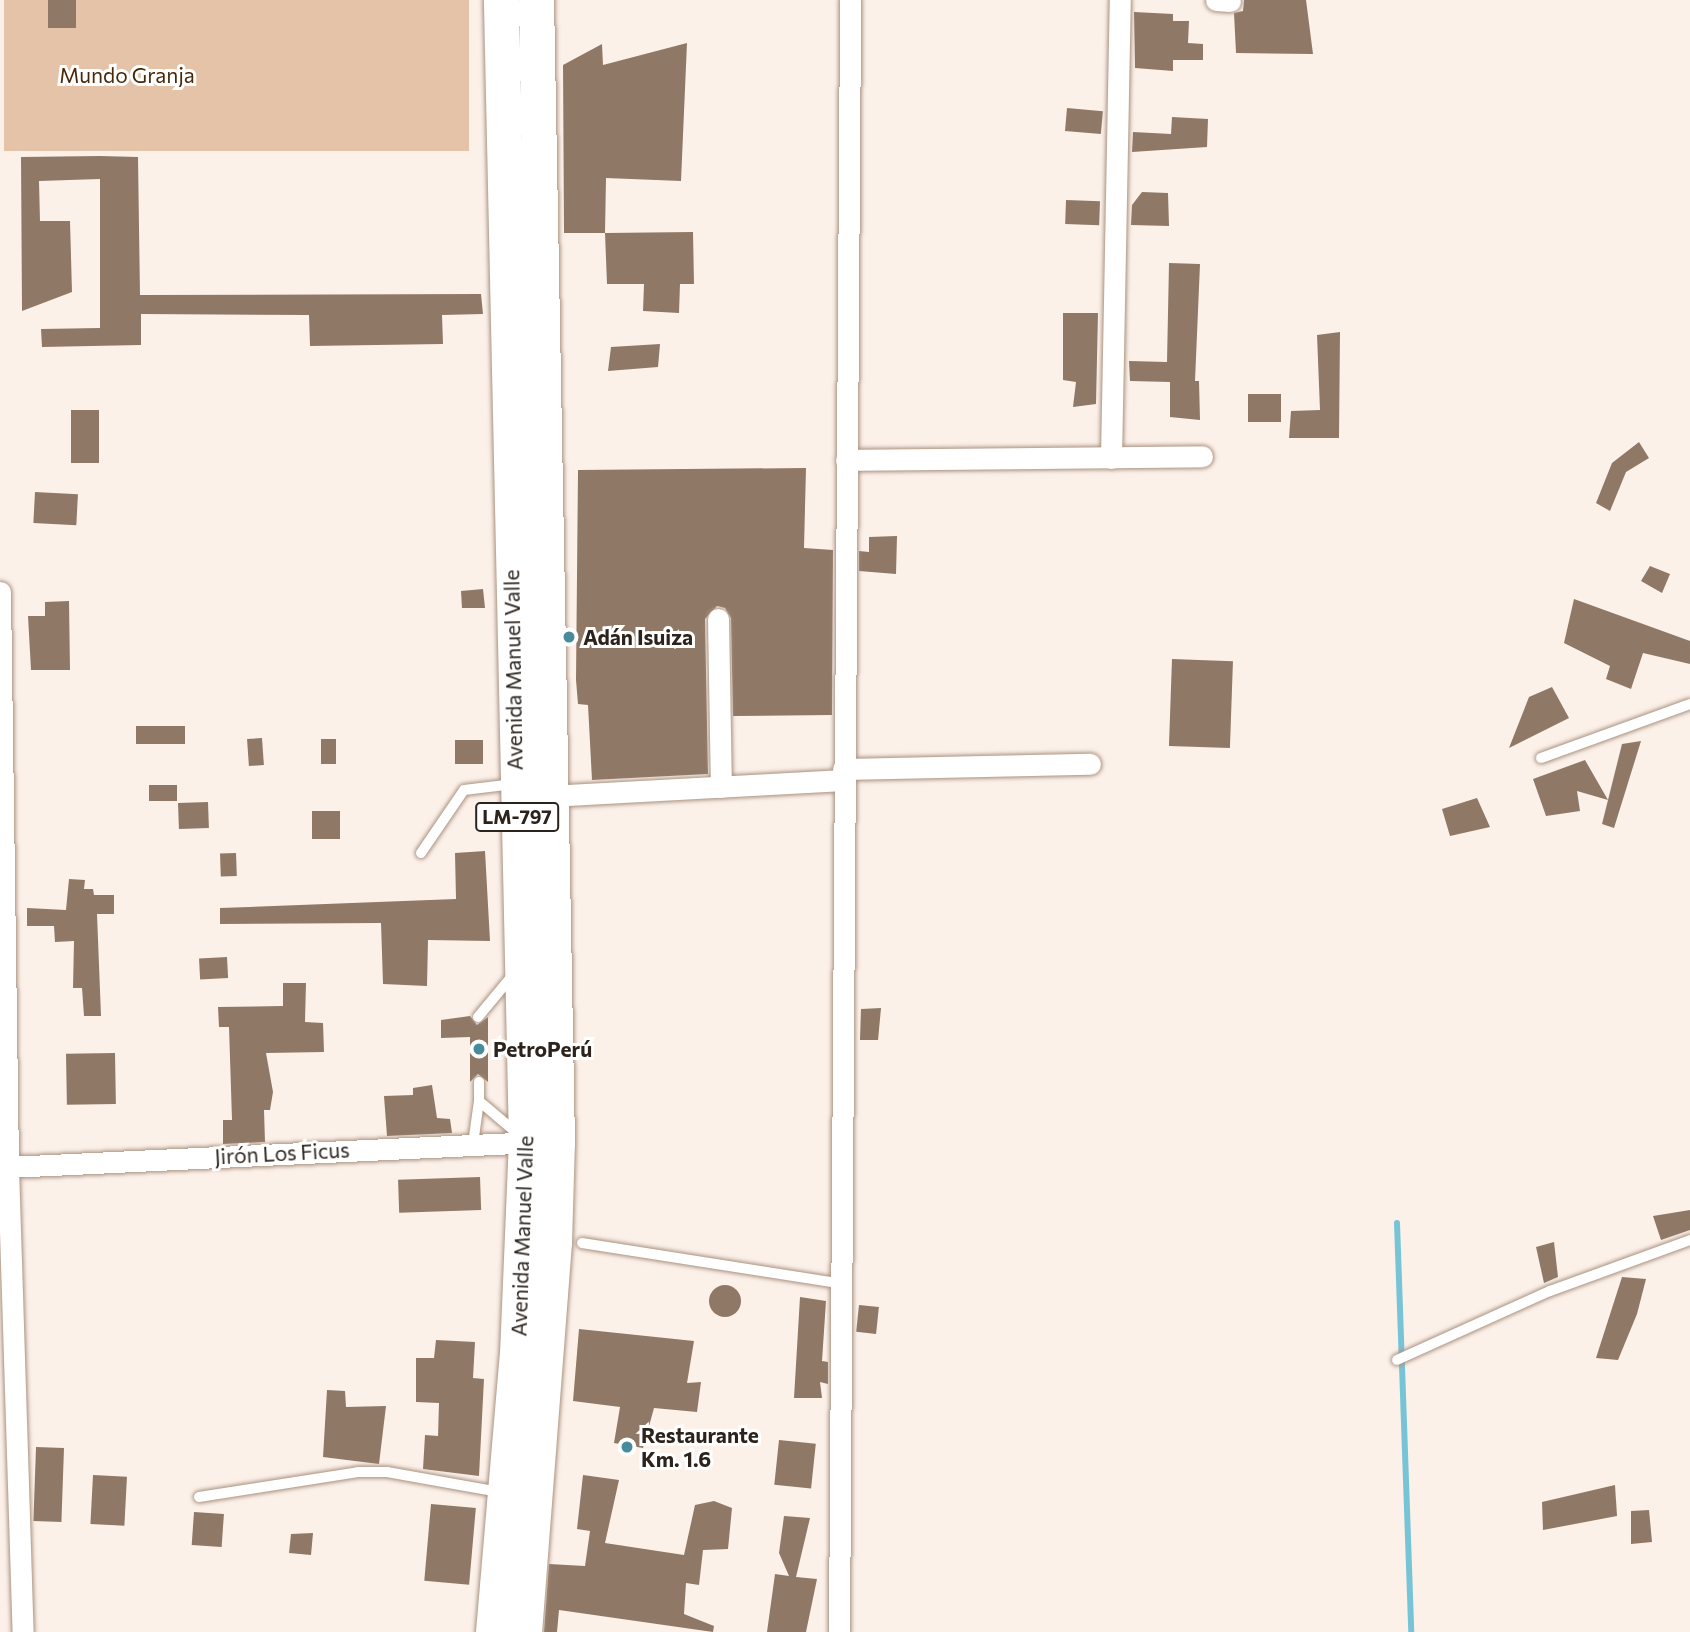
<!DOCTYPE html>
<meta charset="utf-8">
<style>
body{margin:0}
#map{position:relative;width:1690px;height:1632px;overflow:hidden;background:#fcf1e9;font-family:Commissioner,sans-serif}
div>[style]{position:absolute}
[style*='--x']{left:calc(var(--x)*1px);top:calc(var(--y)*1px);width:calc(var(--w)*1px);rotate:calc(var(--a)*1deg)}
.green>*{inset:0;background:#e5c3a9;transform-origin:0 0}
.stream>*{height:6px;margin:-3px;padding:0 3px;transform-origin:3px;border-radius:3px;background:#78c4d7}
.building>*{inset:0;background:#8f7866;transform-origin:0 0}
.round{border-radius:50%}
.roads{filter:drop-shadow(0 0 2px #aa9280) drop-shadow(0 0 2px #aa9280)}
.lane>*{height:10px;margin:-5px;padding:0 5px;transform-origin:5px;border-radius:5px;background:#fff}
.street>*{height:21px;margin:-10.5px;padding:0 10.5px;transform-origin:10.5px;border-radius:10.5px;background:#fff}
.primary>*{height:35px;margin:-17.5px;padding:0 17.5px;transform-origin:17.5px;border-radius:17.5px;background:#fff}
.dots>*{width:19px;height:19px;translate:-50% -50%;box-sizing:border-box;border:4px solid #fff;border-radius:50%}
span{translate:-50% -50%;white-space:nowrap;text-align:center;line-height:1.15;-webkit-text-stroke:6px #fff;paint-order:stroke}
.shield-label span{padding:2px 5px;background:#fff;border:2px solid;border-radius:5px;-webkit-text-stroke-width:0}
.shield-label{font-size:19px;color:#2c231c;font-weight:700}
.park-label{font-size:21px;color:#492809}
.poi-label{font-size:21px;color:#2c231c;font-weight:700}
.left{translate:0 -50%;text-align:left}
.street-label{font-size:21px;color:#2c231c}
</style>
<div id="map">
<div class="green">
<i style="left:4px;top:0;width:465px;height:151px"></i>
</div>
<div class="stream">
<i style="--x:1397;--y:1223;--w:409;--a:88"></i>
</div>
<div class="building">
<i style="left:48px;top:0;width:28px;height:28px"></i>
<i style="clip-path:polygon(1244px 0,1306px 0,1313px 54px,1236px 53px,1234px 13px,1243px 11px)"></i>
<i style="clip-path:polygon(1134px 12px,1173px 14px,1173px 21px,1189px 21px,1188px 43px,1203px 44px,1203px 60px,1173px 60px,1173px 71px,1135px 68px)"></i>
<i style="clip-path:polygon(687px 43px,681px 181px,606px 178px,605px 233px,564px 233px,563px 65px,602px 44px,603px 65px)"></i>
<i style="left:1067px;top:108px;width:36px;height:23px;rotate:5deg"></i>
<i style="clip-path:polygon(1172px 117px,1208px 119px,1207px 147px,1132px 152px,1133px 132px,1171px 134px)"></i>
<i style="clip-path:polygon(100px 156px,138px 157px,140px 295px,481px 294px,483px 314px,442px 315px,443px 344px,310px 346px,309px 315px,141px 314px,141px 345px,42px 347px,41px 329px,100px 328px,100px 179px,39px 181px,40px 221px,70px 221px,72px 292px,22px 311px,21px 157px)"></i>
<i style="clip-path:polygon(1142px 192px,1168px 193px,1169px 226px,1131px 225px,1132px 205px)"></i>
<i style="left:1066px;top:200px;width:34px;height:24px;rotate:2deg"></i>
<i style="clip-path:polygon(693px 232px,694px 284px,680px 284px,679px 313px,643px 311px,644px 284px,607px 284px,605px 233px)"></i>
<i style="clip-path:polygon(1169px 263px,1200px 264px,1195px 381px,1199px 381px,1200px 420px,1170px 417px,1170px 382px,1130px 381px,1129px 361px,1167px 362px)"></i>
<i style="clip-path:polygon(1063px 313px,1098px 313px,1096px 404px,1073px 407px,1076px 382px,1063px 380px)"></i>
<i style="clip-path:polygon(1340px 332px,1339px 438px,1289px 438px,1291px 411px,1320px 410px,1317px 335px)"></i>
<i style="clip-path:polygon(660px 344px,658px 367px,608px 371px,611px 347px)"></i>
<i style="left:1248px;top:394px;width:33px;height:28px"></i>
<i style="left:71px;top:410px;width:28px;height:53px"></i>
<i style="clip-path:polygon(1639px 442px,1649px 458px,1626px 472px,1610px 511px,1596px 503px,1612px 463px)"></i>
<i style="clip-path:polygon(806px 468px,804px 548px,833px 550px,832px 715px,733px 716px,731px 618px,725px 608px,717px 606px,705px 619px,708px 774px,592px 780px,588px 705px,578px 704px,576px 680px,578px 470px)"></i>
<i style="left:35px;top:492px;width:43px;height:31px;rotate:3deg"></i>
<i style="clip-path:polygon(897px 536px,896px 574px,859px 571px,859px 551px,869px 552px,869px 537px)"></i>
<i style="clip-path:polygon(1650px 566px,1670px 574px,1662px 593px,1641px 581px)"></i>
<i style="clip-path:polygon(483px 589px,485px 608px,462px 608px,461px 591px)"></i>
<i style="clip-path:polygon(1574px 599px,1690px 641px,1690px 664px,1643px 653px,1631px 689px,1606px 679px,1610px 666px,1564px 643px)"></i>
<i style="clip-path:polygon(69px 601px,70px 670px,31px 670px,28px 616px,45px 616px,45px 602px)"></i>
<i style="left:1172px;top:659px;width:61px;height:87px;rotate:2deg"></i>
<i style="clip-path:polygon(1552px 687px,1569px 718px,1509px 748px,1529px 697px)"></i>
<i style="left:185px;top:726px;width:18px;height:49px;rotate:90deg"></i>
<i style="left:262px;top:738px;width:27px;height:15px;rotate:86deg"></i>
<i style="left:321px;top:739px;width:15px;height:25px"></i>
<i style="left:455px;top:740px;width:28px;height:24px"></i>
<i style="clip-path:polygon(1641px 741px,1614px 828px,1602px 824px,1622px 744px)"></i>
<i style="clip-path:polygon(1585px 760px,1608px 800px,1577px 791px,1580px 811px,1546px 816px,1533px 779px)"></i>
<i style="left:149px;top:785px;width:28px;height:16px"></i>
<i style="clip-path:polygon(1477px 798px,1490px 827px,1450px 836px,1442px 809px)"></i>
<i style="left:208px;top:802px;width:26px;height:30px;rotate:88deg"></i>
<i style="left:312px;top:811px;width:28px;height:28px"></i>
<i style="clip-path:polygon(485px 851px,490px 941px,428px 940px,427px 986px,383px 984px,381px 923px,220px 924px,220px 908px,456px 899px,455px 853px)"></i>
<i style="left:236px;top:853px;width:23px;height:16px;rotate:88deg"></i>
<i style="clip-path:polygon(69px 879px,85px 880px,84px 889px,93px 889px,94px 895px,114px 895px,114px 914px,97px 914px,101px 1016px,84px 1016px,82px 988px,73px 988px,74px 941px,55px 942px,54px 926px,27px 926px,27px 908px,66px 910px)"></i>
<i style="left:227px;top:957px;width:21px;height:28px;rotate:87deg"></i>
<i style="clip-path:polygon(283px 983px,306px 983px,305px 1022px,323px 1023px,324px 1052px,266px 1053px,273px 1092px,270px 1110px,264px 1110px,265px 1142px,223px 1144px,223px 1120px,232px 1120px,229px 1027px,219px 1027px,218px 1007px,283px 1006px)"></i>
<i style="clip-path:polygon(881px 1008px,878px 1040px,860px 1040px,861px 1009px)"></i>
<i style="clip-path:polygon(470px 1016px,477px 1025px,488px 1017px,488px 1082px,478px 1074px,470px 1082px,470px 1037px,441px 1038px,441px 1020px)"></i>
<i style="left:115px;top:1053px;width:51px;height:49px;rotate:89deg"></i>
<i style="clip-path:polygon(432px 1085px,437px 1118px,450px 1119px,452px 1133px,387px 1136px,384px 1096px,413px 1095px,413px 1088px)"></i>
<i style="left:480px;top:1177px;width:33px;height:82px;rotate:88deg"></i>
<i style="clip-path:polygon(1690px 1210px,1690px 1230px,1661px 1240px,1653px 1216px)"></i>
<i style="clip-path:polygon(1554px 1242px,1558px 1277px,1544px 1283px,1536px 1247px)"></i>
<i style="clip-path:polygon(1622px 1277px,1646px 1279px,1637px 1314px,1618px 1360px,1596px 1358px)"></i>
<i class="round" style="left:709px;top:1285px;width:32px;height:32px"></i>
<i style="clip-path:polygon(800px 1297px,826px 1301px,822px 1361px,828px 1362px,828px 1384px,820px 1382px,822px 1398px,794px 1398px)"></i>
<i style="left:859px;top:1305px;width:20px;height:27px;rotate:6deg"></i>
<i style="clip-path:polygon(579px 1329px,694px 1341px,687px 1383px,701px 1382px,697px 1412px,654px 1408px,643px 1448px,614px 1443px,620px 1407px,573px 1401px)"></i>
<i style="clip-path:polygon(436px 1340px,475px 1342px,473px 1378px,484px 1379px,479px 1476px,423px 1469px,425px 1435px,438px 1436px,439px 1403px,416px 1402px,416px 1358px,434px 1358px)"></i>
<i style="clip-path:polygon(327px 1390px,345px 1391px,346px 1407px,386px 1406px,379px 1464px,323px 1457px)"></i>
<i style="left:779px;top:1440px;width:37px;height:45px;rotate:6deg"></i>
<i style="left:64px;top:1448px;width:74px;height:28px;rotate:92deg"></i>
<i style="left:93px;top:1475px;width:34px;height:49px;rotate:3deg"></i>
<i style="clip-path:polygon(583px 1475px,619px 1480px,605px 1543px,684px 1555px,695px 1505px,714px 1501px,732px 1508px,728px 1549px,703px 1550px,699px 1585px,686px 1583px,684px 1614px,714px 1626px,713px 1632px,559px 1610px,557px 1632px,544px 1632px,549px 1564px,585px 1566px,590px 1531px,577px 1529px)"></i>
<i style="clip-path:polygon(1615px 1485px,1617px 1516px,1543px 1530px,1542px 1502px)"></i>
<i style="left:431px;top:1504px;width:45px;height:77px;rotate:5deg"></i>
<i style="clip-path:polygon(1649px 1510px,1652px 1542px,1631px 1544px,1631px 1511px)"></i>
<i style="left:194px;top:1512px;width:30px;height:33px;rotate:4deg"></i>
<i style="clip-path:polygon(784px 1516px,810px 1518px,796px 1577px,817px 1579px,806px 1632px,767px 1632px,775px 1574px,789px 1576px,779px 1553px)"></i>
<i style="clip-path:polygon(313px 1533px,311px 1555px,289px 1553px,291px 1534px)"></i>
</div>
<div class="roads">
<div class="lane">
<i style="--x:1541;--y:758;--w:158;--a:-19.9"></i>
<i style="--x:421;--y:853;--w:76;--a:-55.7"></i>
<i style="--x:464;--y:790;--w:50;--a:-6.8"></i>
<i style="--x:478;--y:1017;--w:53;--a:-50.3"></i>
<i style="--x:479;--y:1082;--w:19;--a:90"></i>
<i style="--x:479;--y:1101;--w:51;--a:40.2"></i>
<i style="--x:473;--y:1144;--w:43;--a:-82.1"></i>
<i style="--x:582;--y:1243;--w:264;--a:8.9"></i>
<i style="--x:1397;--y:1360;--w:168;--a:-24.3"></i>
<i style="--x:1550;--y:1291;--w:149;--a:-20"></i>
<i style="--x:199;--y:1497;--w:161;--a:-8.9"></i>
<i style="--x:358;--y:1472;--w:29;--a:0"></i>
<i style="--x:387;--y:1472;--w:114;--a:10.1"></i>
</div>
<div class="street">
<i style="--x:1216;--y:0;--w:14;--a:4"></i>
<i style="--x:1111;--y:458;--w:458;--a:-88.9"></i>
<i style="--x:846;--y:460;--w:356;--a:-0.6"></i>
<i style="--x:0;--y:592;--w:575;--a:89.2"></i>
<i style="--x:8;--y:1167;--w:465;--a:88.2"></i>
<i style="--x:718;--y:619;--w:168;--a:89"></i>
<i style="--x:843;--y:769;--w:247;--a:-1.2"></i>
<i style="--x:550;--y:796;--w:293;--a:-3.1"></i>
<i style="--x:8;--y:1167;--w:530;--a:-2.71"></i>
<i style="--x:839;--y:1632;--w:1632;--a:-89.61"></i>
</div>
<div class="primary">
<i style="--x:493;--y:1632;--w:279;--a:-85.1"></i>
<i style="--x:517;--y:1354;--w:213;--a:-87.6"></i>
<i style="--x:526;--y:1141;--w:1141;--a:-91.26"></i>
<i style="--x:524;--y:1632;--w:391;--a:-85.6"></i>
<i style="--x:554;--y:1242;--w:99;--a:-88.3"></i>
<i style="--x:557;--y:1143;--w:1143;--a:-91.05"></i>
</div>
</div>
<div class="dots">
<i style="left:569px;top:637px;background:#488b9b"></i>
<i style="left:479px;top:1049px;background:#488b9b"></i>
<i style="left:627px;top:1447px;background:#488b9b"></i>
</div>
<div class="shield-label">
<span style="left:517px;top:817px">LM-797</span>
</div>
<div class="park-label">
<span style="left:127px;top:75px">Mundo Granja</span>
</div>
<div class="poi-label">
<span class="left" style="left:583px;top:637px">Adán Isuiza</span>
<span class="left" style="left:493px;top:1049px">PetroPerú</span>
<span class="left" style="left:641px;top:1447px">Restaurante<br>Km. 1.6</span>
</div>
<div class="street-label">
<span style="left:513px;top:670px;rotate:-91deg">Avenida Manuel Valle</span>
<span style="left:282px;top:1153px;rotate:-3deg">Jirón Los Ficus</span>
<span style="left:522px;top:1236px;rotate:-88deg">Avenida Manuel Valle</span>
</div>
</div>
